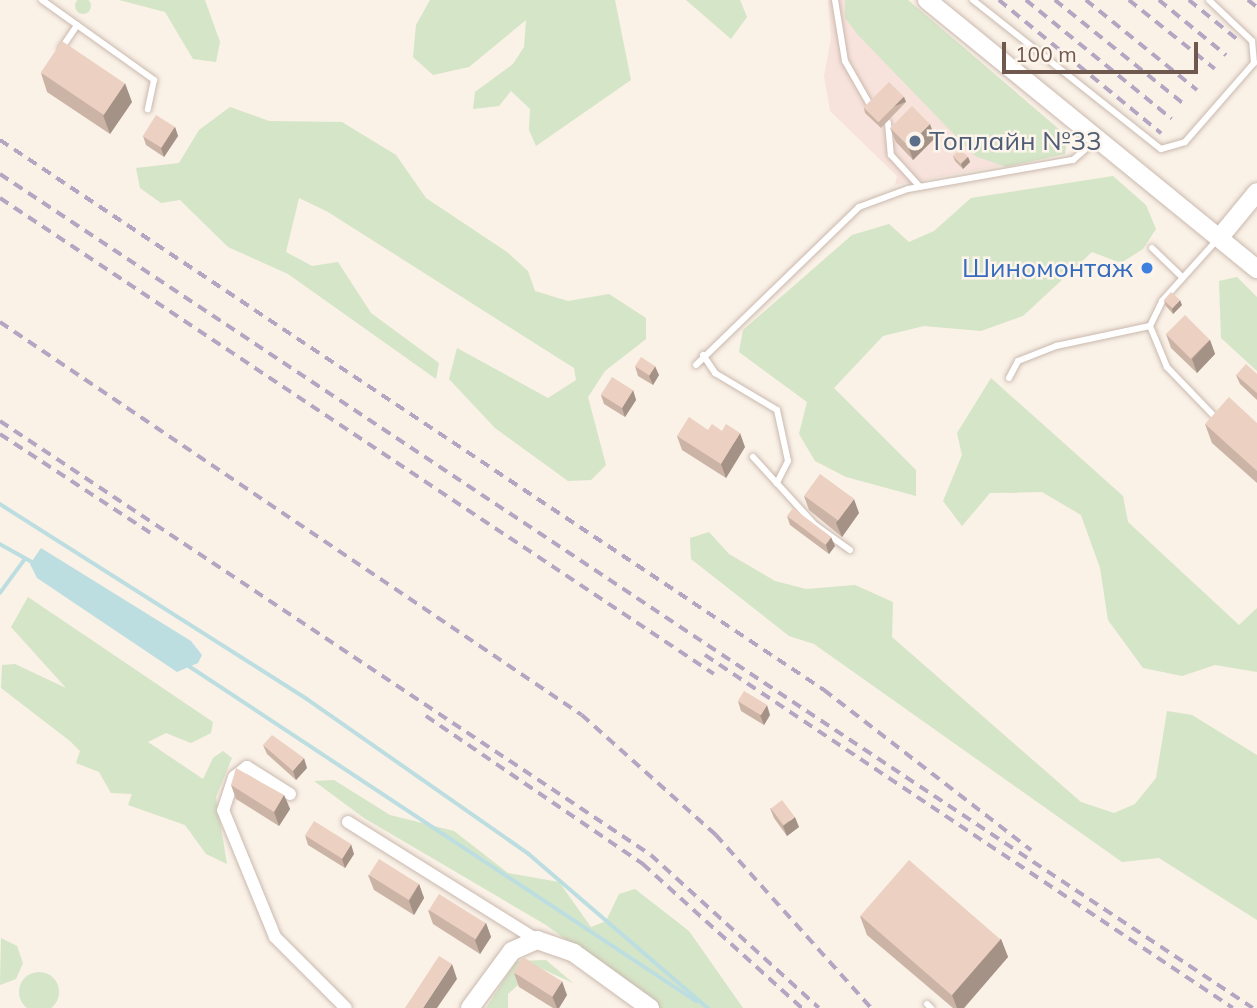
<!DOCTYPE html>
<meta charset="utf-8">
<style>
body{margin:0}
#map{position:relative;width:1257px;height:1008px;overflow:hidden;background:#faf1e7;font-family:Mulish,sans-serif}
div>[style]{position:absolute}
[style*='--x']{left:calc(var(--x)*1px);top:calc(var(--y)*1px);width:calc(var(--w)*1px);rotate:calc(var(--a)*1deg)}
.commercial>*{inset:0;background:#f8e3dc}
.green>*{inset:0;background:#d5e5c7}
.round{border-radius:50%}
.water>*{inset:0;background:#bddee1}
.stream>*{height:3.5px;margin:-1.75px;padding:0 1.75px;transform-origin:1.75px;border-radius:1.75px;background:#bddee1}
.roads{filter:drop-shadow(0 0 2px #cab9ae) drop-shadow(0 0 2px #cab9ae)}
.lane>*{height:6px;margin:-3px;padding:0 3px;transform-origin:3px;border-radius:3px;background:#fff}
.street>*{height:12px;margin:-6px;padding:0 6px;transform-origin:6px;border-radius:6px;background:#fff}
.secondary>*{height:18px;margin:-9px;padding:0 9px;transform-origin:9px;border-radius:9px;background:#fff}
.rail>*{height:3.5px;margin-top:-1.75px;transform-origin:0;background:repeating-linear-gradient(90deg,#b4a6c2 0 10px,transparent 0 17px)}
.wall>*{inset:0;background:#cbb3a6}
.shaded-wall>*{inset:0;background:#a59287;transform-origin:0 0}
.building>*{inset:0;background:#ecd0c1;transform-origin:0 0}
.dots>*{width:19px;height:19px;translate:-50% -50%;box-sizing:border-box;border:4px solid #fdf5ec;border-radius:50%}
span{translate:-50% -50%;white-space:nowrap;text-align:center;line-height:1.15;-webkit-text-stroke:5px #fdf5ec;paint-order:stroke}
.service-label{font-size:26px;color:#4e5e75}
.left{translate:0 -50%;text-align:left}
.shop-label{font-size:26px;color:#366cbe}
.right{translate:-100% -50%;text-align:right}
.scale{position:absolute;left:1002px;top:42px;width:196px;height:32px;box-sizing:border-box;border:4px solid #70584e;border-top:0;padding-left:9px;font-size:21px;line-height:24px;white-space:nowrap;color:#70584e;-webkit-text-stroke:5px #fdf5ec;paint-order:stroke}
</style>
<div id="map">
<div class="commercial">
<i style="clip-path:polygon(828px 0,908px 0,1067px 136px,1065px 154px,895px 185px,897px 176px,830px 111px,824px 76px,831px 38px)"></i>
</div>
<div class="green">
<i class="round" style="left:75px;top:-2px;width:16px;height:16px"></i>
<i style="clip-path:polygon(119px 0,205px 0,220px 42px,216px 62px,193px 59px,165px 12px)"></i>
<i style="clip-path:polygon(430px 0,615px 0,631px 80px,536px 146px,529px 130px,530px 109px,511px 91px,499px 106px,473px 109px,475px 92px,513px 64px,524px 47px,526px 20px,469px 67px,433px 75px,413px 57px,416px 25px)"></i>
<i style="clip-path:polygon(686px 0,740px 0,747px 17px,731px 39px)"></i>
<i style="clip-path:polygon(845px 0,908px 0,1067px 136px,1065px 154px,1006px 167px,975px 156px,858px 35px,845px 18px)"></i>
<i style="clip-path:polygon(230px 107px,269px 121px,342px 122px,396px 155px,426px 198px,507px 252px,528px 271px,535px 291px,568px 301px,609px 294px,646px 318px,646px 339px,605px 371px,588px 397px,606px 465px,591px 480px,568px 481px,495px 428px,449px 379px,457px 348px,548px 398px,576px 380px,574px 368px,328px 212px,299px 198px,286px 252px,312px 266px,338px 262px,371px 313px,439px 363px,436px 379px,288px 274px,228px 247px,180px 200px,161px 203px,140px 188px,136px 168px,179px 163px,199px 130px)"></i>
<i style="clip-path:polygon(1113px 176px,1146px 205px,1156px 229px,1143px 249px,1121px 263px,1092px 252px,1023px 316px,981px 331px,924px 326px,883px 336px,834px 388px,916px 470px,916px 496px,846px 477px,815px 461px,799px 434px,807px 402px,739px 352px,743px 330px,852px 235px,889px 224px,909px 242px,934px 231px,971px 198px)"></i>
<i style="clip-path:polygon(1237px 277px,1257px 297px,1257px 371px,1221px 338px,1219px 281px)"></i>
<i style="clip-path:polygon(991px 378px,1123px 496px,1128px 522px,1239px 625px,1257px 608px,1257px 672px,1215px 665px,1182px 676px,1143px 668px,1108px 620px,1100px 568px,1081px 515px,1042px 492px,990px 493px,962px 526px,943px 501px,962px 455px,957px 433px)"></i>
<i style="clip-path:polygon(709px 532px,729px 554px,775px 581px,806px 589px,855px 585px,893px 602px,892px 637px,1081px 802px,1114px 813px,1135px 804px,1156px 778px,1167px 711px,1192px 715px,1257px 755px,1257px 920px,1159px 858px,1122px 862px,814px 644px,789px 636px,691px 559px,690px 538px)"></i>
<i style="clip-path:polygon(28px 597px,213px 722px,211px 733px,191px 743px,166px 733px,148px 742px,203px 779px,213px 758px,223px 751px,232px 758px,216px 797px,227px 864px,206px 854px,185px 825px,128px 805px,132px 794px,111px 793px,99px 772px,76px 763px,80px 751px,70px 741px,1px 688px,2px 665px,15px 664px,66px 688px,11px 627px)"></i>
<i style="clip-path:polygon(334px 780px,390px 815px,454px 831px,508px 873px,559px 882px,591px 927px,606px 921px,619px 894px,635px 889px,689px 931px,743px 1008px,659px 1008px,546px 925px,364px 818px,314px 781px)"></i>
<i style="clip-path:polygon(1px 938px,17px 946px,23px 963px,16px 979px,0 985px)"></i>
<i style="clip-path:polygon(546px 960px,573px 983px,538px 967px,508px 994px,508px 1008px,486px 1008px,516px 961px)"></i>
<i class="round" style="left:19px;top:972px;width:40px;height:40px"></i>
</div>
<div class="water">
<i style="clip-path:polygon(41px 548px,191px 641px,202px 655px,198px 663px,177px 672px,37px 578px,30px 564px)"></i>
</div>
<div class="stream">
<i style="--x:0;--y:504;--w:364;--a:32.4"></i>
<i style="--x:307;--y:699;--w:271;--a:34.9"></i>
<i style="--x:529;--y:854;--w:236;--a:40.7"></i>
<i style="--x:0;--y:544;--w:38;--a:29"></i>
<i style="--x:0;--y:593;--w:42;--a:-53.7"></i>
<i style="--x:189;--y:666;--w:608;--a:33.45"></i>
</div>
<div class="roads">
<div class="lane">
<i style="--x:42;--y:0;--w:138;--a:35.5"></i>
<i style="--x:154;--y:80;--w:30;--a:102"></i>
<i style="--x:835;--y:0;--w:62;--a:80.7"></i>
<i style="--x:845;--y:61;--w:51;--a:60.4"></i>
<i style="--x:973;--y:0;--w:240;--a:38.4"></i>
<i style="--x:1161;--y:149;--w:25;--a:-16"></i>
<i style="--x:1185;--y:142;--w:105;--a:-48.9"></i>
<i style="--x:1254;--y:63;--w:22;--a:-95"></i>
<i style="--x:1252;--y:41;--w:59;--a:-136.4"></i>
<i style="--x:61;--y:49;--w:29;--a:-56"></i>
<i style="--x:888;--y:123;--w:32;--a:85"></i>
<i style="--x:891;--y:155;--w:43;--a:47.8"></i>
<i style="--x:1152;--y:248;--w:42;--a:44"></i>
<i style="--x:703;--y:355;--w:22;--a:56"></i>
<i style="--x:715;--y:373;--w:72;--a:30.8"></i>
<i style="--x:777;--y:410;--w:52;--a:77.8"></i>
<i style="--x:788;--y:461;--w:25;--a:117"></i>
<i style="--x:696;--y:365;--w:227;--a:-44.1"></i>
<i style="--x:859;--y:207;--w:52;--a:-20.2"></i>
<i style="--x:908;--y:189;--w:168;--a:-10"></i>
<i style="--x:1073;--y:160;--w:29;--a:-41"></i>
<i style="--x:1009;--y:378;--w:19;--a:-62"></i>
<i style="--x:1018;--y:361;--w:41;--a:-21.5"></i>
<i style="--x:1056;--y:346;--w:96;--a:-12"></i>
<i style="--x:1216;--y:418;--w:71;--a:-133.9"></i>
<i style="--x:1167;--y:367;--w:44;--a:-112.5"></i>
<i style="--x:1150;--y:326;--w:28;--a:-64"></i>
<i style="--x:1162;--y:301;--w:82;--a:-48"></i>
<i style="--x:753;--y:457;--w:92;--a:47.6"></i>
<i style="--x:815;--y:525;--w:43;--a:35.5"></i>
<i style="--x:927;--y:1004;--w:6;--a:45"></i>
</div>
<div class="street">
<i style="--x:290;--y:794;--w:51;--a:-147.9"></i>
<i style="--x:247;--y:767;--w:16;--a:142"></i>
<i style="--x:234;--y:777;--w:35;--a:108"></i>
<i style="--x:223;--y:810;--w:137;--a:67.7"></i>
<i style="--x:275;--y:937;--w:100;--a:45"></i>
<i style="--x:348;--y:822;--w:223;--a:32"></i>
</div>
<div class="secondary">
<i style="--x:927;--y:0;--w:426;--a:39.2"></i>
<i style="--x:1220;--y:237;--w:58;--a:-50.6"></i>
<i style="--x:470;--y:1008;--w:71;--a:-53.6"></i>
<i style="--x:512;--y:951;--w:27;--a:-24"></i>
<i style="--x:537;--y:940;--w:39;--a:19"></i>
<i style="--x:574;--y:953;--w:94;--a:35.9"></i>
</div>
</div>
<div class="rail">
<i style="--x:999;--y:0;--w:210;--a:39.4"></i>
<i style="--x:1026;--y:0;--w:188;--a:39.2"></i>
<i style="--x:1055;--y:0;--w:167;--a:38.9"></i>
<i style="--x:1086;--y:0;--w:143;--a:39"></i>
<i style="--x:1129;--y:0;--w:110;--a:38.7"></i>
<i style="--x:1159;--y:0;--w:87;--a:39.4"></i>
<i style="--x:1189;--y:0;--w:63;--a:39.2"></i>
<i style="--x:1248;--y:0;--w:11;--a:38"></i>
<i style="--x:0;--y:140;--w:991;--a:33.72"></i>
<i style="--x:824;--y:690;--w:262;--a:37.7"></i>
<i style="--x:0;--y:174;--w:1505;--a:33.65"></i>
<i style="--x:0;--y:198;--w:858;--a:33.69"></i>
<i style="--x:0;--y:322;--w:702;--a:34.03"></i>
<i style="--x:582;--y:715;--w:180;--a:41.8"></i>
<i style="--x:716;--y:835;--w:232;--a:48.1"></i>
<i style="--x:0;--y:421;--w:782;--a:33.69"></i>
<i style="--x:651;--y:855;--w:227;--a:42.3"></i>
<i style="--x:0;--y:434;--w:182;--a:33.3"></i>
<i style="--x:705;--y:655;--w:635;--a:33.77"></i>
<i style="--x:426;--y:716;--w:263;--a:34.3"></i>
<i style="--x:643;--y:864;--w:215;--a:42.2"></i>
</div>
<div class="wall">
<i style="clip-path:polygon(41px 73px,132px 102px,110px 134px,47px 92px)"></i>
<i style="clip-path:polygon(904px 97px,906px 102px,881px 128px,865px 113px,864px 108px)"></i>
<i style="clip-path:polygon(175px 127px,178px 136px,164px 157px,146px 145px,143px 136px)"></i>
<i style="clip-path:polygon(890px 128px,935px 138px,913px 160px,896px 142px)"></i>
<i style="clip-path:polygon(953px 156px,968px 157px,970px 162px,963px 169px,955px 161px)"></i>
<i style="clip-path:polygon(1164px 301px,1182px 305px,1173px 314px,1166px 306px)"></i>
<i style="clip-path:polygon(1166px 334px,1210px 340px,1215px 354px,1197px 373px,1171px 348px)"></i>
<i style="clip-path:polygon(635px 366px,659px 375px,653px 385px,638px 376px)"></i>
<i style="clip-path:polygon(1257px 374px,1257px 400px,1240px 384px,1236px 375px)"></i>
<i style="clip-path:polygon(633px 390px,636px 400px,625px 417px,604px 404px,601px 395px)"></i>
<i style="clip-path:polygon(1257px 423px,1257px 483px,1212px 443px,1205px 424px)"></i>
<i style="clip-path:polygon(708px 430px,745px 447px,726px 478px,682px 450px,677px 436px)"></i>
<i style="clip-path:polygon(804px 496px,859px 513px,842px 537px,809px 510px)"></i>
<i style="clip-path:polygon(787px 516px,835px 546px,829px 554px,790px 525px)"></i>
<i style="clip-path:polygon(738px 701px,770px 715px,764px 725px,741px 711px)"></i>
<i style="clip-path:polygon(263px 745px,307px 768px,296px 780px,267px 754px)"></i>
<i style="clip-path:polygon(231px 785px,284px 795px,290px 809px,279px 826px,236px 799px)"></i>
<i style="clip-path:polygon(770px 808px,799px 827px,787px 836px,774px 818px)"></i>
<i style="clip-path:polygon(305px 835px,354px 854px,345px 868px,308px 845px)"></i>
<i style="clip-path:polygon(368px 875px,419px 884px,424px 898px,414px 915px,374px 890px)"></i>
<i style="clip-path:polygon(428px 910px,486px 923px,491px 937px,480px 954px,433px 924px)"></i>
<i style="clip-path:polygon(860px 916px,1001px 939px,1008px 957px,964px 1008px,953px 1008px,867px 935px)"></i>
<i style="clip-path:polygon(514px 973px,567px 995px,559px 1008px,553px 1008px,519px 987px)"></i>
</div>
<div class="shaded-wall">
<i style="clip-path:polygon(125px 83px,132px 102px,110px 134px,103px 115px)"></i>
<i style="left:904px;top:97px;width:5px;height:36px;rotate:68deg"></i>
<i style="clip-path:polygon(930px 124px,935px 138px,913px 160px,908px 146px)"></i>
<i style="clip-path:polygon(175px 127px,178px 136px,164px 157px,161px 148px)"></i>
<i style="clip-path:polygon(968px 157px,970px 162px,963px 169px,961px 164px)"></i>
<i style="clip-path:polygon(1180px 300px,1182px 305px,1173px 314px,1172px 309px)"></i>
<i style="clip-path:polygon(1210px 340px,1215px 354px,1197px 373px,1192px 359px)"></i>
<i style="clip-path:polygon(655px 366px,659px 375px,653px 385px,649px 376px)"></i>
<i style="clip-path:polygon(633px 390px,636px 400px,625px 417px,622px 408px)"></i>
<i style="clip-path:polygon(740px 433px,745px 447px,726px 478px,721px 464px)"></i>
<i style="clip-path:polygon(854px 499px,859px 513px,842px 537px,836px 523px)"></i>
<i style="clip-path:polygon(831px 537px,835px 546px,829px 554px,826px 545px)"></i>
<i style="clip-path:polygon(767px 705px,770px 715px,764px 725px,760px 715px)"></i>
<i style="clip-path:polygon(304px 758px,307px 768px,296px 780px,293px 771px)"></i>
<i style="clip-path:polygon(284px 795px,290px 809px,279px 826px,274px 812px)"></i>
<i style="clip-path:polygon(795px 817px,799px 827px,787px 836px,783px 826px)"></i>
<i style="clip-path:polygon(351px 844px,354px 854px,345px 868px,342px 859px)"></i>
<i style="clip-path:polygon(419px 884px,424px 898px,414px 915px,409px 901px)"></i>
<i style="clip-path:polygon(486px 923px,491px 937px,480px 954px,475px 940px)"></i>
<i style="clip-path:polygon(1001px 939px,1008px 957px,964px 1008px,957px 1008px,952px 995px)"></i>
<i style="clip-path:polygon(452px 964px,457px 979px,437px 1008px,423px 1008px)"></i>
<i style="clip-path:polygon(562px 981px,567px 995px,559px 1008px,557px 1008px,552px 996px)"></i>
</div>
<div class="building">
<i style="left:62px;top:41px;width:76px;height:38px;rotate:34deg"></i>
<i style="left:889px;top:82px;width:21px;height:36px;rotate:45deg"></i>
<i style="left:912px;top:106px;width:25px;height:31px;rotate:45deg"></i>
<i style="left:156px;top:115px;width:22px;height:25px;rotate:32deg"></i>
<i style="left:960px;top:149px;width:11px;height:10px;rotate:45deg"></i>
<i style="left:1171px;top:292px;width:12px;height:11px;rotate:42deg"></i>
<i style="left:1185px;top:315px;width:35px;height:27px;rotate:45deg"></i>
<i style="left:641px;top:357px;width:17px;height:11px;rotate:33deg"></i>
<i style="clip-path:polygon(1246px 364px,1257px 374px,1257px 393px,1236px 375px)"></i>
<i style="left:612px;top:377px;width:25px;height:21px;rotate:32deg"></i>
<i style="clip-path:polygon(1229px 397px,1257px 423px,1257px 471px,1205px 424px)"></i>
<i style="clip-path:polygon(689px 417px,708px 430px,712px 424px,722px 431px,726px 424px,740px 433px,721px 464px,677px 436px)"></i>
<i style="left:820px;top:474px;width:42px;height:27px;rotate:36deg"></i>
<i style="left:793px;top:508px;width:48px;height:10px;rotate:37deg"></i>
<i style="left:744px;top:691px;width:27px;height:12px;rotate:31deg"></i>
<i style="clip-path:polygon(272px 735px,304px 758px,293px 771px,263px 745px)"></i>
<i style="clip-path:polygon(236px 768px,284px 795px,274px 812px,231px 785px)"></i>
<i style="left:782px;top:800px;width:21px;height:14px;rotate:53deg"></i>
<i style="left:314px;top:821px;width:44px;height:17px;rotate:32deg"></i>
<i style="left:379px;top:859px;width:47px;height:19px;rotate:32deg"></i>
<i style="left:909px;top:860px;width:121px;height:74px;rotate:41deg"></i>
<i style="left:439px;top:894px;width:55px;height:19px;rotate:32deg"></i>
<i style="clip-path:polygon(439px 956px,452px 964px,423px 1008px,405px 1008px)"></i>
<i style="left:523px;top:957px;width:46px;height:18px;rotate:32deg"></i>
</div>
<div class="dots">
<i style="left:915px;top:141px;background:#5c6f8a"></i>
<i style="left:1147px;top:268px;background:#3f7fe0"></i>
</div>
<div class="service-label">
<span class="left" style="left:929px;top:141px">Топлайн №33</span>
</div>
<div class="shop-label">
<span class="right" style="left:1133px;top:268px">Шиномонтаж</span>
</div>
<div class="scale">100 m</div>
</div>
